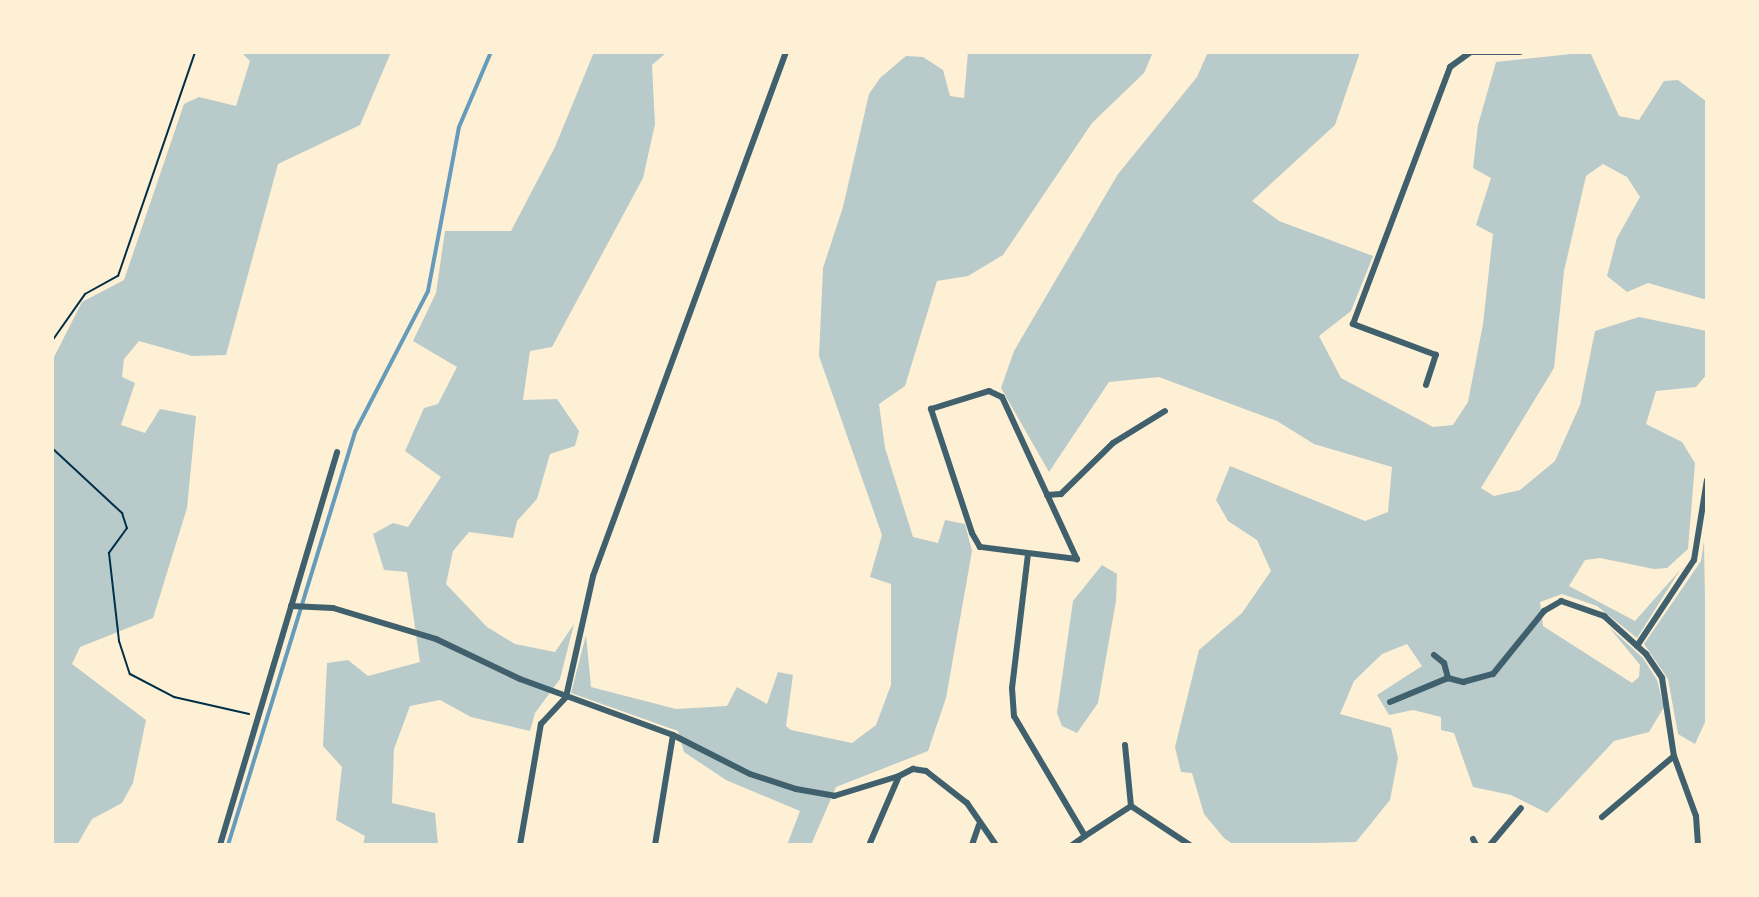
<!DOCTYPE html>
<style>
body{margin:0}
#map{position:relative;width:1759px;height:897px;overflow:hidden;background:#fdf0d5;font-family:"Source Sans 3",sans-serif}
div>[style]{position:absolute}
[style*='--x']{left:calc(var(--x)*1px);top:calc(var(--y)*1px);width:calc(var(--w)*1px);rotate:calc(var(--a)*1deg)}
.green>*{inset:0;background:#b9caca}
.stream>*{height:4px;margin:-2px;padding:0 2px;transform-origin:2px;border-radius:2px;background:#669bbc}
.path>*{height:2px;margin:-1px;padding:0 1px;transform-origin:1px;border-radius:1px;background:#003049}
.minor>*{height:6px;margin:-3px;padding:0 3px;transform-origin:3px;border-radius:3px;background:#3f606c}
span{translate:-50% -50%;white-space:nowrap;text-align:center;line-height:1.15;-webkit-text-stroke:7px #fdf0d5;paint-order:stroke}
.frame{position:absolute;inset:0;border:54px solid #fdf0d5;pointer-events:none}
</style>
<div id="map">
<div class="green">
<i style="clip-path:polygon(241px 52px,391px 52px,360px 125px,278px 164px,226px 355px,192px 356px,139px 341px,124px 359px,122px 377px,135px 383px,121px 425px,145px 433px,160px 409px,196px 416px,187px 508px,153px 618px,80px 647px,72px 664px,146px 720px,133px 783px,122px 803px,92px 819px,77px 845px,52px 845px,52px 361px,82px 302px,124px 280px,184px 104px,199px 97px,236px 106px,250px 61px)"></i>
<i style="clip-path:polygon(594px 52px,667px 52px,652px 65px,655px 124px,643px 178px,552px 347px,530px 351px,523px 400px,557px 399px,579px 431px,575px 446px,550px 454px,537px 499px,517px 521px,513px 538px,469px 532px,453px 551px,446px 584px,487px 627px,515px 644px,555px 652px,574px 624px,560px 679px,535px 713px,530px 731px,471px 717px,440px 700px,410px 706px,394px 749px,392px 803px,435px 813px,438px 845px,363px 845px,365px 836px,336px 820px,342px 767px,323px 746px,327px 663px,348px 660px,368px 676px,420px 662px,407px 572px,384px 570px,373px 534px,393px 523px,408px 527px,441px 477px,405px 451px,424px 408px,438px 404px,457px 367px,413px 341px,436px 293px,445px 231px,511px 231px,555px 147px)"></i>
<i style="clip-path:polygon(968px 52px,1153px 52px,1144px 73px,1092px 123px,1003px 255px,968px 276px,937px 281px,905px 386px,879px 404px,885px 448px,913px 537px,938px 543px,945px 520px,965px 524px,972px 551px,946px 698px,928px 751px,836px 787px,811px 845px,787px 845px,800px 811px,726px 780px,684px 752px,678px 731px,571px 693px,586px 635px,591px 687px,676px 709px,727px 706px,737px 687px,767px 704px,778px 672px,793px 675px,786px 726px,791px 730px,852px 743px,876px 725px,891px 685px,891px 584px,870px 577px,882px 535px,819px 356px,823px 268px,843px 207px,869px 94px,880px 78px,906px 56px,923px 57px,943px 70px,950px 96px,964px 98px)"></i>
<i style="clip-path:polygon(1208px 52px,1360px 52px,1335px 125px,1252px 201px,1279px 221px,1373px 256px,1351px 311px,1319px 336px,1341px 378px,1433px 427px,1453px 425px,1468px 402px,1483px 324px,1493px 234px,1476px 225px,1491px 178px,1473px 168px,1478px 125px,1496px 62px,1590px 52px,1619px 116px,1639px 120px,1664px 81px,1678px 80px,1707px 102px,1707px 300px,1648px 283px,1627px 292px,1607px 276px,1617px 238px,1640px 197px,1627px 177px,1603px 164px,1586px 176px,1564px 271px,1554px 368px,1481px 488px,1494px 496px,1520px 490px,1555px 461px,1580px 405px,1595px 331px,1639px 317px,1707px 331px,1707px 374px,1696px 387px,1656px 391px,1646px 424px,1682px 442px,1695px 463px,1688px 549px,1667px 568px,1654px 569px,1600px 558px,1585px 560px,1569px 586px,1635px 621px,1680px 570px,1637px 638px,1597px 606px,1562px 594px,1540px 602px,1543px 626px,1632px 683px,1639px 677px,1640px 665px,1609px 627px,1643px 658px,1657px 680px,1664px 707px,1649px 732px,1614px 741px,1547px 813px,1511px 795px,1473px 787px,1454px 733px,1441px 730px,1441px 717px,1413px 710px,1389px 715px,1377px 695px,1422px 666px,1407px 644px,1382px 654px,1354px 681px,1340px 714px,1391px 728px,1398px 758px,1390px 800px,1356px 842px,1234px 845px,1224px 838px,1204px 814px,1192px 773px,1181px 772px,1175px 747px,1199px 650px,1242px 613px,1271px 571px,1257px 540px,1228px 521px,1216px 500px,1230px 466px,1365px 521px,1388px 512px,1392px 467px,1314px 444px,1277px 421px,1159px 377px,1109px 382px,1049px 472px,1001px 388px,1014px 351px,1118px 174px,1197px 77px)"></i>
<i style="clip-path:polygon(1704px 541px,1707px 718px,1695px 744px,1678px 734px,1668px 679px,1644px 644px,1701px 561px)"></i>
<i style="clip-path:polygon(1102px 565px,1117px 574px,1116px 601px,1098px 703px,1077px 733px,1062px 726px,1057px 713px,1073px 601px)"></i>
</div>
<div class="stream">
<i style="--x:228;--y:845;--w:432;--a:-72.9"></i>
<i style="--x:355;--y:432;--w:159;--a:-62.6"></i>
<i style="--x:428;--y:291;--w:167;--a:-79.3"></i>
<i style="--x:459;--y:127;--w:82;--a:-66.9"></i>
</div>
<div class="path">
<i style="--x:52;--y:341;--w:57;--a:-54.9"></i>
<i style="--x:85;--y:294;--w:38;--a:-29"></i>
<i style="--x:118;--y:276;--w:237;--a:-71"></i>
<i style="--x:52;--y:448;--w:96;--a:42.9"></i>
<i style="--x:122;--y:513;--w:16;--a:72"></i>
<i style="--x:127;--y:528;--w:31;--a:126"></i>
<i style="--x:109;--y:553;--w:89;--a:83.5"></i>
<i style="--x:119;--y:641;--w:35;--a:72"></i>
<i style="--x:130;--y:674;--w:50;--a:27.6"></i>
<i style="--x:174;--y:697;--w:77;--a:12.8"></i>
</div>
<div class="minor">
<i style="--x:1426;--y:385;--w:32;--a:-72"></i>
<i style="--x:1436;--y:355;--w:89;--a:-159.5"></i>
<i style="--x:1353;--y:324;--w:275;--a:-69.3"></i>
<i style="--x:1450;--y:67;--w:26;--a:-36"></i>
<i style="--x:1471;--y:52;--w:49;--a:0"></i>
<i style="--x:989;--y:391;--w:14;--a:25"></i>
<i style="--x:1002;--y:397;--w:179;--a:65.2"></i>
<i style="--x:1077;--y:559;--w:98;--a:-172.9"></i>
<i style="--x:980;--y:547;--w:16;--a:-120"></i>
<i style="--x:972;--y:533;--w:131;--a:-108.3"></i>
<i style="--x:931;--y:409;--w:61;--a:-17.2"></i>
<i style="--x:1047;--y:495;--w:14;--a:-4"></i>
<i style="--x:1061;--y:494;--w:73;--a:-44.4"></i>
<i style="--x:1113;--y:443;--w:61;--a:-31.6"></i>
<i style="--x:1028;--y:554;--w:135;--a:96.8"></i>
<i style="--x:1012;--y:688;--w:28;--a:86"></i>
<i style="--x:1014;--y:716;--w:139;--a:59.4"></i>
<i style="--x:1085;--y:836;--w:16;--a:145"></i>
<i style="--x:291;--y:606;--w:42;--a:2.7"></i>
<i style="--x:333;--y:608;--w:108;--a:16.8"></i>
<i style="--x:436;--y:639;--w:93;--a:25.5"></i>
<i style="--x:520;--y:679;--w:163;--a:20.1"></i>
<i style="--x:673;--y:735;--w:86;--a:26.9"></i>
<i style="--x:750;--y:774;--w:48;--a:18.1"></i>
<i style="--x:796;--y:789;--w:39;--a:10"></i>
<i style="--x:834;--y:796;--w:68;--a:-17.1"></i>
<i style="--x:1637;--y:646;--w:103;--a:-56.5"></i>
<i style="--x:1694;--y:560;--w:81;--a:-80.8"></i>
<i style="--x:1434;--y:655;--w:13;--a:39"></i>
<i style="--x:1444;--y:663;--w:16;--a:75"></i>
<i style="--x:1390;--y:702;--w:63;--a:-22.5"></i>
<i style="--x:1448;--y:678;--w:16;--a:15"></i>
<i style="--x:1463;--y:682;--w:31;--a:-15"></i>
<i style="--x:1493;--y:674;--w:81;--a:-51"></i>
<i style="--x:1544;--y:611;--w:20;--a:-30"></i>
<i style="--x:1561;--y:601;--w:46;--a:19.2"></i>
<i style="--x:1604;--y:616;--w:57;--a:42.1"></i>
<i style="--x:1646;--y:654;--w:29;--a:56"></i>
<i style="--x:1662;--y:678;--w:79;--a:81.3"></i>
<i style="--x:1125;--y:745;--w:61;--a:84.4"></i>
<i style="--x:1131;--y:806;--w:71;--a:33.5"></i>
<i style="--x:1602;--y:817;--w:94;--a:-40.3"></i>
<i style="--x:1674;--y:756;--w:64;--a:69.9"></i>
<i style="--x:1696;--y:816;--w:29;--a:86"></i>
<i style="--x:1085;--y:836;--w:55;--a:-33.1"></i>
<i style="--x:1473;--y:839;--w:7;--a:63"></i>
<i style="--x:870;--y:843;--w:73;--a:-66.6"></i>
<i style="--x:899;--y:776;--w:16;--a:-27"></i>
<i style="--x:913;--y:769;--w:13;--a:9"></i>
<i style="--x:926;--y:771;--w:52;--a:38"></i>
<i style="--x:967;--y:803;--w:51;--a:55.4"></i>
<i style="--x:220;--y:845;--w:410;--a:-73.4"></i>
<i style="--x:520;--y:845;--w:123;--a:-80.2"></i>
<i style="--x:541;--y:724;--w:37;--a:-47"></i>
<i style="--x:566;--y:697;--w:124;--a:-77.4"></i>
<i style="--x:593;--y:576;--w:558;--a:-69.78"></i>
<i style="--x:655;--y:845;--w:111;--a:-80.7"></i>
<i style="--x:972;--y:845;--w:21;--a:-71"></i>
<i style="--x:1490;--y:845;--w:48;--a:-50"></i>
</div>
<div class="frame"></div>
</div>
